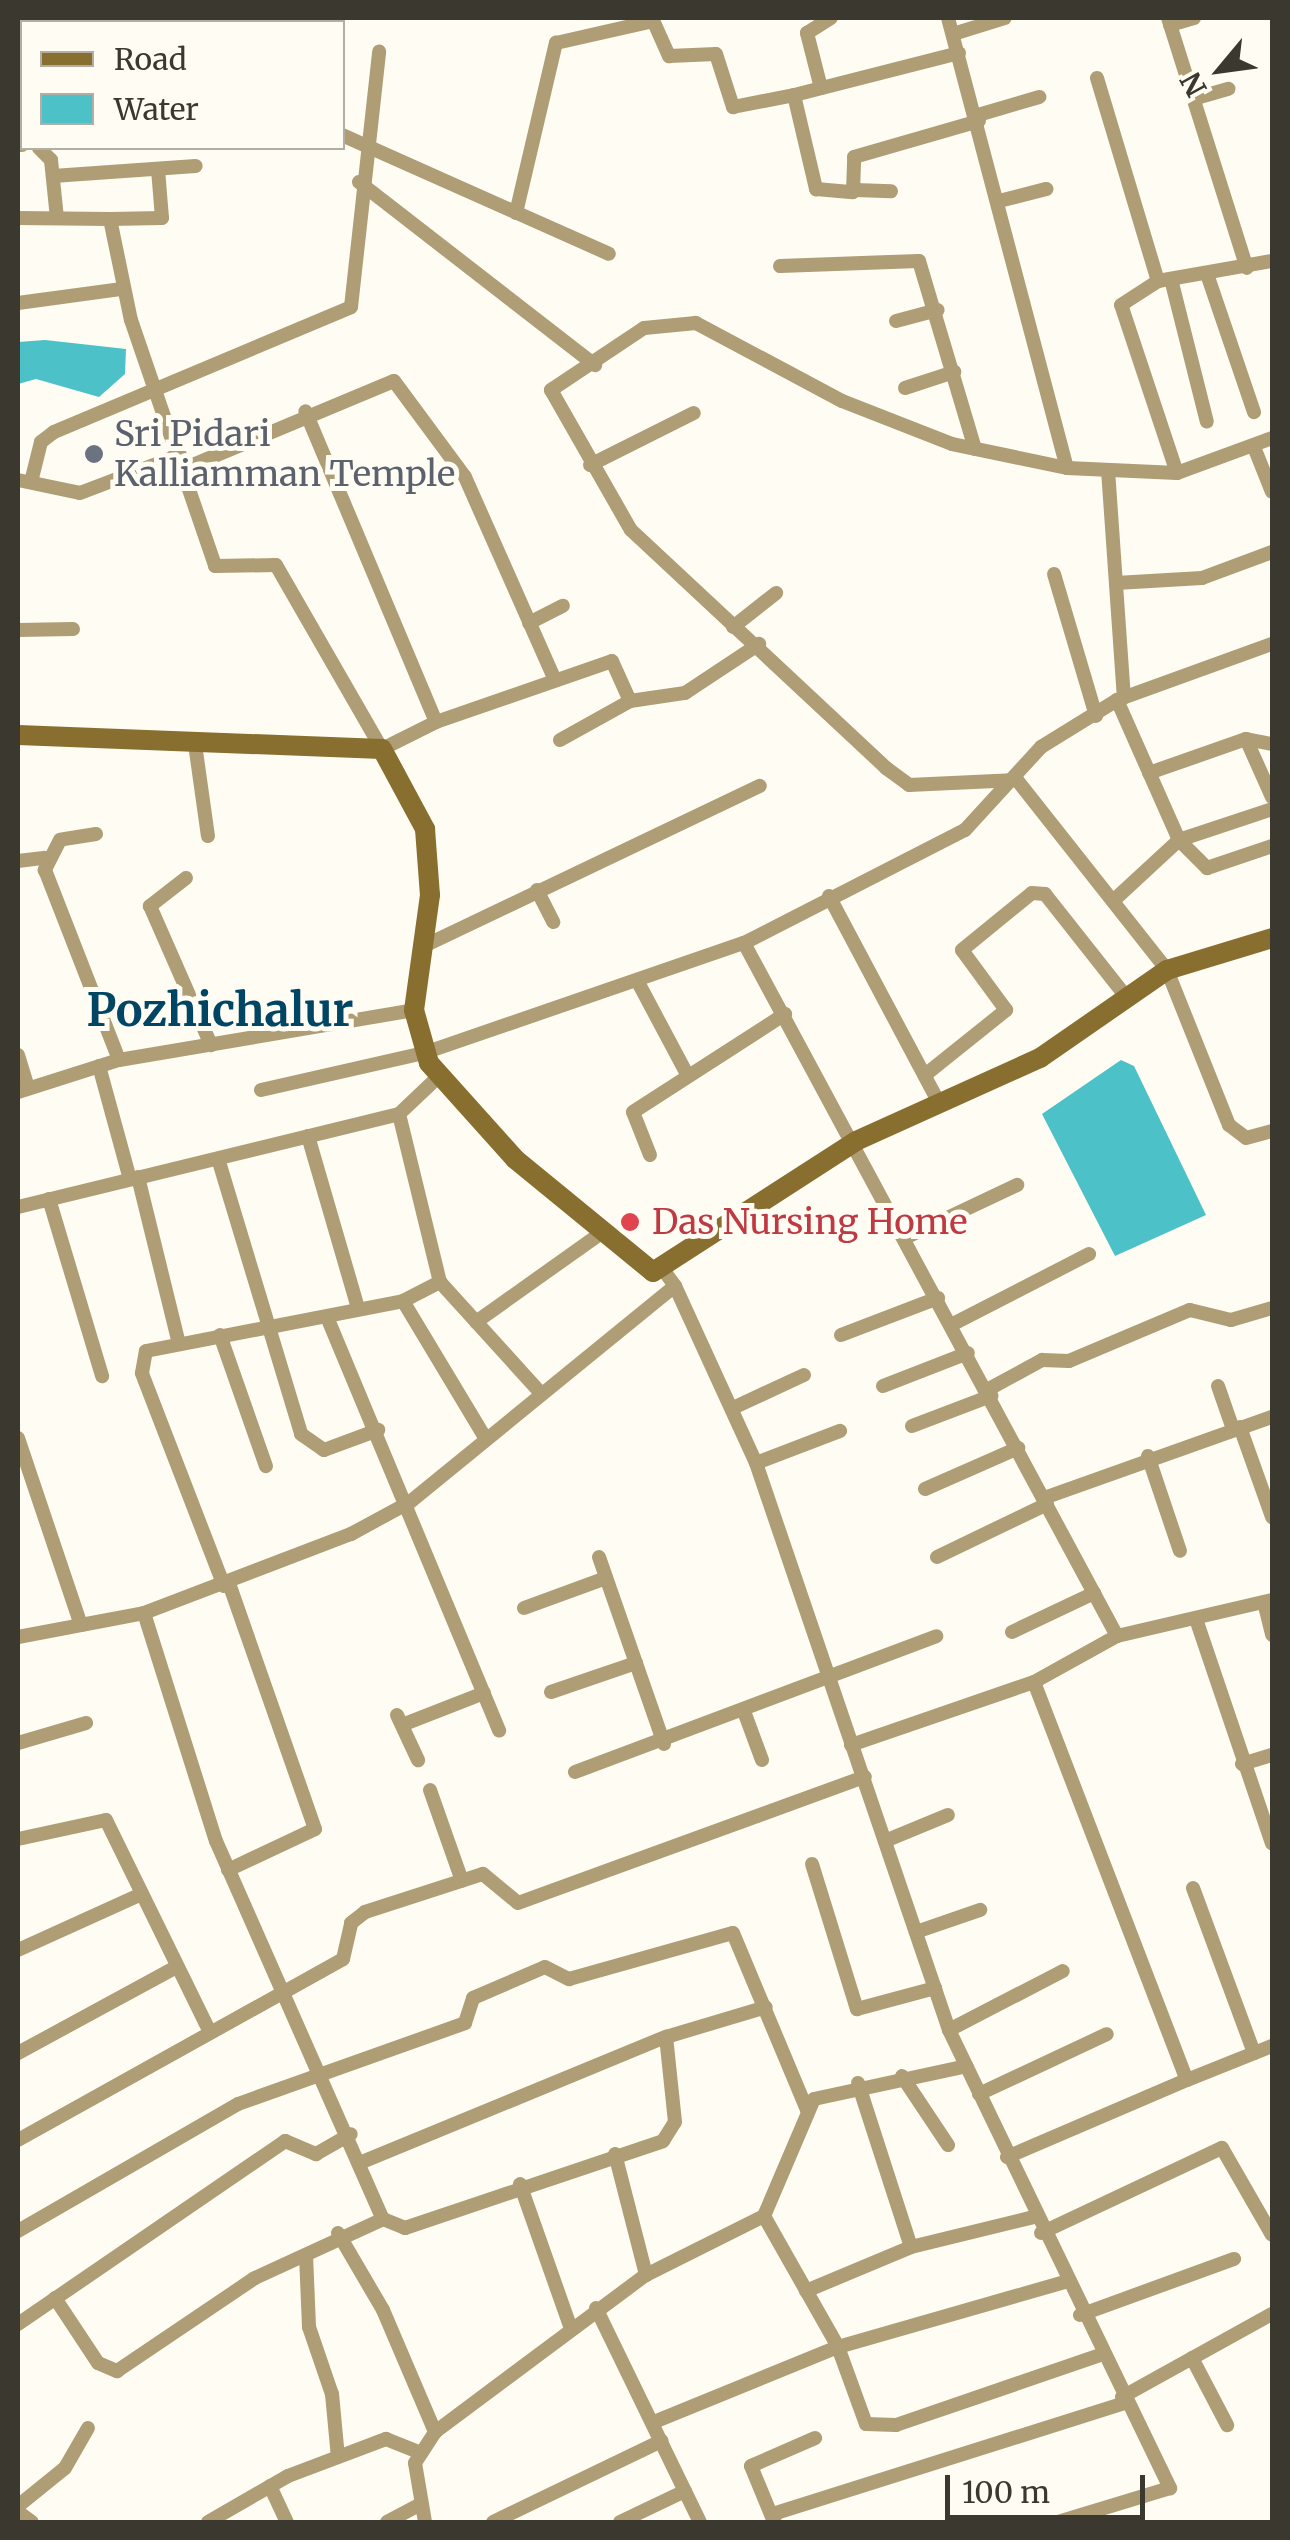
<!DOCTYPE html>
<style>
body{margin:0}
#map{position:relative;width:1290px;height:2540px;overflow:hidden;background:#fffcf3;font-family:Merriweather,serif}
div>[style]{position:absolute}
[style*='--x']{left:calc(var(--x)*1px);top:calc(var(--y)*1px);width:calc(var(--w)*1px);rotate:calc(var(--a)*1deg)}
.water>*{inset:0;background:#4cc1c7}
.street>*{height:14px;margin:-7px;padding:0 7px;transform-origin:7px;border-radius:7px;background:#ae9d75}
.secondary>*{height:20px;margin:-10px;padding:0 10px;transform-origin:10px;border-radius:10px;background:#886f2f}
.dots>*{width:28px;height:28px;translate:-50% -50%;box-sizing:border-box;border:5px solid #fffcf3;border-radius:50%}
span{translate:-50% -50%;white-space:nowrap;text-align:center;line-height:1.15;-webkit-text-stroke:10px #fffcf3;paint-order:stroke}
.worship-label{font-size:35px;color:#5b616d}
.left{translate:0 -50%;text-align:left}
.health-label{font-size:35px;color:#be3a42}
.district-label{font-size:45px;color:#004564;font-weight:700}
.frame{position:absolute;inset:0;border:20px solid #3b3830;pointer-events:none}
.legend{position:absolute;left:20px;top:20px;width:325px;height:130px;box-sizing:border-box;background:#fffcf3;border:2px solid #b1aea5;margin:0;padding:12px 18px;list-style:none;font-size:30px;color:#3b3830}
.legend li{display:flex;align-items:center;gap:20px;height:50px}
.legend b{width:50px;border:2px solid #b1aea5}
.north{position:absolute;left:1170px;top:20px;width:100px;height:100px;-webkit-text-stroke:8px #fffcf3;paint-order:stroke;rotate:241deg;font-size:28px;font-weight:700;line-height:40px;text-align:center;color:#3b3830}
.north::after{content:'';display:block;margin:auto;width:35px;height:45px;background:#3b3830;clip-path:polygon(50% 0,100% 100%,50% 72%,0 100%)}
.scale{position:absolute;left:945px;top:2475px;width:200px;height:45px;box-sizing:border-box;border:5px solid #3b3830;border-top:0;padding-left:12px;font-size:30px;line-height:35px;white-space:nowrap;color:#3b3830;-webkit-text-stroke:8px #fffcf3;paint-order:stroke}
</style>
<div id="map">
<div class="water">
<i style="clip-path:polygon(45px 340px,126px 349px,125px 374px,99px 397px,36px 379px,18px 384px,18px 342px)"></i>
<i style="clip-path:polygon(1121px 1060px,1134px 1066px,1206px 1215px,1115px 1256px,1042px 1114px)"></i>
</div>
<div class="street">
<i style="--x:652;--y:18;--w:42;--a:65.9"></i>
<i style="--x:669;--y:56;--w:47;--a:-2.4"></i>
<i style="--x:716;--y:54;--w:56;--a:72.2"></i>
<i style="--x:733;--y:107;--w:62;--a:-11.1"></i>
<i style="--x:948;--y:18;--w:465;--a:75.2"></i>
<i style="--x:1168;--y:18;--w:262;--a:72.5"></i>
<i style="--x:1170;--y:25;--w:25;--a:-16"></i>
<i style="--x:953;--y:34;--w:54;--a:-17.1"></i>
<i style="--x:959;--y:53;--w:170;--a:165.7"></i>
<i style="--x:794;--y:95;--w:97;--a:76.8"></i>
<i style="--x:816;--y:189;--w:37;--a:5"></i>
<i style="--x:853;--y:192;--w:35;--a:-88"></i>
<i style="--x:854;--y:157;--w:130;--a:-16.1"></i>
<i style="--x:1097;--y:78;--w:212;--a:73.3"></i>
<i style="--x:821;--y:88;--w:57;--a:-104.3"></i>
<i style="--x:807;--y:33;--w:28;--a:-32"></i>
<i style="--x:1193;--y:99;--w:37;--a:-16"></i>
<i style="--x:978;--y:115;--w:64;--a:-16.4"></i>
<i style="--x:342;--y:135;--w:292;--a:24"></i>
<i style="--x:18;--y:145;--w:4;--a:0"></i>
<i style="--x:39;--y:148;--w:17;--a:45"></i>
<i style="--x:51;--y:160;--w:58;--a:84.1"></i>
<i style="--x:53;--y:176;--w:143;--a:-4"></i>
<i style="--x:359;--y:182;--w:299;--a:37.8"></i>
<i style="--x:855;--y:190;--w:36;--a:2"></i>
<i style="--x:999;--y:201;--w:49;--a:-14.3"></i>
<i style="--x:516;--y:213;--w:175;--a:-76.8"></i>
<i style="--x:556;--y:43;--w:99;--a:-12.8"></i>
<i style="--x:18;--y:218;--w:92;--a:0.6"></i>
<i style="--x:110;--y:219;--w:103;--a:78.3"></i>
<i style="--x:131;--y:320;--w:260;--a:71.1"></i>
<i style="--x:215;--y:566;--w:61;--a:-0.9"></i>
<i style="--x:276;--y:565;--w:212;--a:60.1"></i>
<i style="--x:382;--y:749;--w:60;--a:-26.6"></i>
<i style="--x:436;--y:722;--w:337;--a:-112.8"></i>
<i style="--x:110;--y:219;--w:52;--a:-1.1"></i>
<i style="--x:162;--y:218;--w:49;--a:-94.7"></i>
<i style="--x:780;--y:266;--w:139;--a:-2.1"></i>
<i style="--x:919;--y:261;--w:196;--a:73.4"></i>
<i style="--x:1207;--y:274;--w:146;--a:71.2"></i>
<i style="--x:1171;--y:279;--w:147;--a:75.9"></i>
<i style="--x:18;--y:303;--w:105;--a:-7.7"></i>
<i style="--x:896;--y:321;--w:43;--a:-14.7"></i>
<i style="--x:905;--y:388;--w:52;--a:-18.1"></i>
<i style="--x:1272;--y:438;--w:101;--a:159.8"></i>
<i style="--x:1177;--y:473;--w:110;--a:-177.4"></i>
<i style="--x:1067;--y:468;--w:117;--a:-168.2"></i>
<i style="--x:952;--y:444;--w:118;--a:-158.6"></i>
<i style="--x:842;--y:401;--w:166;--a:-151.9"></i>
<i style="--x:696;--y:323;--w:52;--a:174.5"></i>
<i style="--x:644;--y:328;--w:112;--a:146.3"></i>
<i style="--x:551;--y:390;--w:161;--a:60.3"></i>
<i style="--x:631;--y:530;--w:349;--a:43"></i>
<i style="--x:886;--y:768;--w:29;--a:36"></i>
<i style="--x:909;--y:785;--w:108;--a:-2.7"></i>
<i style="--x:1017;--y:780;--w:242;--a:51.7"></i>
<i style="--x:1167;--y:970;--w:167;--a:68.2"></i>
<i style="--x:1229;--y:1125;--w:21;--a:37"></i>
<i style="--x:1246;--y:1138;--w:27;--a:-15"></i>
<i style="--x:1254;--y:447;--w:48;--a:68.2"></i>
<i style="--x:590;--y:465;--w:116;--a:-26.6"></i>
<i style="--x:188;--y:467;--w:223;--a:-22.7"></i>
<i style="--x:394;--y:381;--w:119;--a:53.5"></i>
<i style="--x:465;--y:477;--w:220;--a:66.1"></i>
<i style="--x:1108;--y:470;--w:228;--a:86"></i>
<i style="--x:1177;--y:473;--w:177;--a:-108.4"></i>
<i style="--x:1121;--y:305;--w:44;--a:-33"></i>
<i style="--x:1158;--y:281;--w:116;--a:-10"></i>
<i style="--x:32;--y:478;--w:37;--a:-76"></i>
<i style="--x:41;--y:442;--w:16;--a:-38"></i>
<i style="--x:54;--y:432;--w:322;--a:-22.8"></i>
<i style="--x:351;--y:307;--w:257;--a:-83.7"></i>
<i style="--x:18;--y:480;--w:63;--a:11.8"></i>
<i style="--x:80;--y:493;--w:107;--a:-20.8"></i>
<i style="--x:1054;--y:574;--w:148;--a:73.5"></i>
<i style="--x:1116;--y:583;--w:86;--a:-3.3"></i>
<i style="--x:1202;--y:578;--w:75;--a:-20.4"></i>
<i style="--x:529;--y:623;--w:38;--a:-27"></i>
<i style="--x:733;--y:627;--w:55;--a:-38.3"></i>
<i style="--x:18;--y:630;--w:55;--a:-1"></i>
<i style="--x:1117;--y:700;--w:153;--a:66.1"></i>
<i style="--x:1179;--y:840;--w:40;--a:45"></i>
<i style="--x:1207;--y:868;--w:69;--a:-18.7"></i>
<i style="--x:436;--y:722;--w:186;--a:-19.1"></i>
<i style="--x:612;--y:661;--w:44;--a:65.8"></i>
<i style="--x:1246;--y:739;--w:64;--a:65.9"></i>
<i style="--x:560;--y:740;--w:80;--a:-29.1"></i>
<i style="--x:630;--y:701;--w:56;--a:-8.3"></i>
<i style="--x:685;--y:693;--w:89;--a:-33.5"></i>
<i style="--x:195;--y:744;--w:93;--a:82"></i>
<i style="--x:1149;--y:773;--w:103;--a:-19.3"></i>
<i style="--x:1246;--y:739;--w:26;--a:11"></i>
<i style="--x:96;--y:834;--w:36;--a:171"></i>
<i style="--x:60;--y:840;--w:34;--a:117"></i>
<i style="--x:45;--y:870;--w:204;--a:68.7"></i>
<i style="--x:18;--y:861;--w:26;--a:-7"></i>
<i style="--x:186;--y:878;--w:46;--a:142.1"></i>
<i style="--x:150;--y:906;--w:152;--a:66.3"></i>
<i style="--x:537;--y:890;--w:36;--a:63"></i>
<i style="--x:829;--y:896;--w:232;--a:62"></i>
<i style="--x:1113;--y:901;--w:90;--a:-42.7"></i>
<i style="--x:1179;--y:840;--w:98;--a:-18.4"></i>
<i style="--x:744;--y:943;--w:787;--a:61.71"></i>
<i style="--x:424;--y:946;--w:372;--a:-25.5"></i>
<i style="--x:639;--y:984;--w:104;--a:62"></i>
<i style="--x:18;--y:1055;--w:34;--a:73"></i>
<i style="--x:99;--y:1066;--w:117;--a:74.7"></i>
<i style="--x:925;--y:1075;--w:104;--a:-38.7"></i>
<i style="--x:1006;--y:1010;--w:74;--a:-126.3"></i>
<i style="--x:962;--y:950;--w:90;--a:-39.2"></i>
<i style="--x:1032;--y:893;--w:13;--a:4"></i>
<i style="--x:1045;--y:894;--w:132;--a:51.7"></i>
<i style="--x:261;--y:1090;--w:167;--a:-12.8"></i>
<i style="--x:424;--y:1053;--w:338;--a:-19"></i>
<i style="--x:744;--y:943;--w:248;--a:-27.1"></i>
<i style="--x:965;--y:830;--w:113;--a:-47.5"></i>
<i style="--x:1041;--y:747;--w:89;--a:-31.7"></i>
<i style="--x:1117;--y:700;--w:165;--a:-19.9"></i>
<i style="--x:18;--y:1092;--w:106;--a:-17.6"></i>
<i style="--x:119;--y:1060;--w:299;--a:-9.6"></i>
<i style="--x:399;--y:1114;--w:173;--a:76.3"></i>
<i style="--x:440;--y:1282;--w:146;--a:47.8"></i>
<i style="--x:308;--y:1136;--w:176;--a:73.8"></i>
<i style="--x:650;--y:1155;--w:46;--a:-111.6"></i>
<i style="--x:633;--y:1112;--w:181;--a:-32.8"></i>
<i style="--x:220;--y:1165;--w:281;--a:73.2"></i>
<i style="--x:301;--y:1434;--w:28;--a:35"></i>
<i style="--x:324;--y:1450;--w:58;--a:-20.3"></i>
<i style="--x:138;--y:1177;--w:168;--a:76.2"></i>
<i style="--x:49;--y:1199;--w:185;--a:73.3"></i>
<i style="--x:18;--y:1207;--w:392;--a:-13.7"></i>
<i style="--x:399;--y:1114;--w:54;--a:-43.5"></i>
<i style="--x:907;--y:1237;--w:122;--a:-25.3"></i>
<i style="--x:675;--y:1286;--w:195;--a:65.4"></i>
<i style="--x:756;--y:1463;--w:599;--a:71.2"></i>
<i style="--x:949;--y:2030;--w:509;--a:64.24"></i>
<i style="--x:1170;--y:2488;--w:117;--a:163.1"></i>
<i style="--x:403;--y:1301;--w:155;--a:59"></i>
<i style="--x:327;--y:1317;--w:448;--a:67.4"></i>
<i style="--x:476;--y:1322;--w:152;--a:-35.4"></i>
<i style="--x:953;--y:1324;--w:153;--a:-27.2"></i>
<i style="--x:220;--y:1335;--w:139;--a:70.7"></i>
<i style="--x:841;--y:1335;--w:104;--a:-20.9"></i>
<i style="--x:883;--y:1386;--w:91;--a:-21.2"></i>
<i style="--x:1218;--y:1386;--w:46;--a:70.8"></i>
<i style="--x:987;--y:1390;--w:63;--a:-28.6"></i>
<i style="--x:1042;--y:1360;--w:27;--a:2"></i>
<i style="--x:1069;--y:1361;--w:131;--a:-22.9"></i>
<i style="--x:1190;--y:1310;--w:42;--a:13.7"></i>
<i style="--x:1231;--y:1320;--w:43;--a:-16.3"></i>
<i style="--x:735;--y:1407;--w:76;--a:-24.9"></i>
<i style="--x:912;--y:1426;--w:85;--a:-20.8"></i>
<i style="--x:1240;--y:1427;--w:96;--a:70.4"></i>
<i style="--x:18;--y:1438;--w:197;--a:71.4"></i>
<i style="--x:81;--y:1625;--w:64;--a:-10.8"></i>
<i style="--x:144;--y:1613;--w:222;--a:-20.9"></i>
<i style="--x:351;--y:1534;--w:67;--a:-28.5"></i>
<i style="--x:410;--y:1502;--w:342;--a:-39.2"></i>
<i style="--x:675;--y:1286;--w:17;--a:-126"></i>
<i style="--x:1148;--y:1456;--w:100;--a:71.4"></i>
<i style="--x:756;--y:1463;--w:90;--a:-20.9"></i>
<i style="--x:925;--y:1489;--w:102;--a:-23.8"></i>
<i style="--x:1044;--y:1498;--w:242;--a:-19.6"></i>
<i style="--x:599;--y:1557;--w:198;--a:70.8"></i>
<i style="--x:937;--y:1557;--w:122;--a:-25.7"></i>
<i style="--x:224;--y:1586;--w:228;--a:-111.1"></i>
<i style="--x:142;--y:1373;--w:22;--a:-80"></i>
<i style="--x:146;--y:1351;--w:262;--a:-11"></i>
<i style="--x:403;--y:1301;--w:42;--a:-27.2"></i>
<i style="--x:1264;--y:1602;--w:34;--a:76"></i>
<i style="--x:524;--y:1608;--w:87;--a:-20.1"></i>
<i style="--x:144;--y:1613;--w:239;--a:72.5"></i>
<i style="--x:216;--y:1841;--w:413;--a:66.2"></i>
<i style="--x:383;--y:2219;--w:24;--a:22"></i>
<i style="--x:405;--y:2228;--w:272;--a:-18.6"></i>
<i style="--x:663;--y:2141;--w:22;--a:-58"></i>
<i style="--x:675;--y:2122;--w:85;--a:-96"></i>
<i style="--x:1196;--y:1619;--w:237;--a:71.3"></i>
<i style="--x:1012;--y:1632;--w:91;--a:-25.4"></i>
<i style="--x:18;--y:1637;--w:64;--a:-10.8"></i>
<i style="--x:1034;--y:1682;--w:426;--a:69"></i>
<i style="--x:1187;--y:2080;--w:92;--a:-21.8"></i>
<i style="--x:551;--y:1692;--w:90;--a:-18.8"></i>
<i style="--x:745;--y:1714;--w:49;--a:69.7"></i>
<i style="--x:397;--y:1715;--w:50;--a:65"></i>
<i style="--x:402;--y:1725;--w:88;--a:-21.3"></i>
<i style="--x:18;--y:1743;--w:71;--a:-16.4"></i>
<i style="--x:851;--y:1745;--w:194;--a:-19"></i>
<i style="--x:1034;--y:1682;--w:95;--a:-29"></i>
<i style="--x:1117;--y:1636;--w:159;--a:-13.1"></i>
<i style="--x:1242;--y:1764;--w:31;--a:-17"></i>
<i style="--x:575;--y:1772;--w:386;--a:-20.6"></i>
<i style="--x:430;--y:1790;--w:96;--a:70.6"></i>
<i style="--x:18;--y:1839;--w:90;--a:-12.2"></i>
<i style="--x:106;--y:1820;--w:229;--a:63.9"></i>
<i style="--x:885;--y:1841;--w:68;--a:-22.4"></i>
<i style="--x:812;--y:1864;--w:152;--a:72.8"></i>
<i style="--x:857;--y:2009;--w:81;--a:-15.1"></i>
<i style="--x:228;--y:1870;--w:96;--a:-25.2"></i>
<i style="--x:315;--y:1829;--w:261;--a:-109.3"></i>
<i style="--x:1193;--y:1888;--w:176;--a:69.7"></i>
<i style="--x:916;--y:1932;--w:68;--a:-19"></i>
<i style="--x:18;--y:1950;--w:133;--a:-24.4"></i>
<i style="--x:949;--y:2030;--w:128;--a:-27.4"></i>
<i style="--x:18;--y:2053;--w:176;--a:-28.5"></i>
<i style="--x:902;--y:2076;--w:83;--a:56.3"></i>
<i style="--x:858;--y:2083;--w:172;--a:72.1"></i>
<i style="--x:979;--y:2094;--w:141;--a:-25.1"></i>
<i style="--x:18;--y:2140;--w:372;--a:-29.1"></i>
<i style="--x:343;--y:1959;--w:37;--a:-77"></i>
<i style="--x:351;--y:1923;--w:18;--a:-38"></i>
<i style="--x:365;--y:1912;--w:124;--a:-17.9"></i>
<i style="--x:483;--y:1874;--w:45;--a:39.6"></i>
<i style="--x:518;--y:1903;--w:369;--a:-20"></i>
<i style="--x:615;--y:2154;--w:125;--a:75.6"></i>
<i style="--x:1007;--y:2157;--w:196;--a:-23.2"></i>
<i style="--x:362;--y:2162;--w:329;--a:-22.4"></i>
<i style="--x:666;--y:2037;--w:104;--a:-16.7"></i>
<i style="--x:520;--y:2184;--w:151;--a:70.6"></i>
<i style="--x:764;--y:2216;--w:150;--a:60.5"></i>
<i style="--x:838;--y:2347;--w:82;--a:70"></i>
<i style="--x:866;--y:2424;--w:30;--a:2"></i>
<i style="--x:896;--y:2425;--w:217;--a:-18.9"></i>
<i style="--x:18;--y:2231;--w:254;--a:-30"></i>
<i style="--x:238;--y:2104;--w:241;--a:-19.6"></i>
<i style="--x:465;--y:2023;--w:26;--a:-72"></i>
<i style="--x:473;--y:1998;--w:78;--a:-23.3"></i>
<i style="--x:545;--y:1967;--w:27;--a:27"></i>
<i style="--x:569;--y:1979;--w:170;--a:-15.7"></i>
<i style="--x:733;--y:1933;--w:192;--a:67.3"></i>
<i style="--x:338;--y:2233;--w:89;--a:59.7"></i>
<i style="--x:383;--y:2310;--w:133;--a:66.9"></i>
<i style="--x:1041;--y:2233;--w:200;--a:-25.2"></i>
<i style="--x:1222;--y:2148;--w:100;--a:60.1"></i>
<i style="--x:306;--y:2255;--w:72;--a:87.6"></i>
<i style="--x:309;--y:2327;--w:71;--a:71.1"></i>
<i style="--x:332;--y:2394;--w:63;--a:84.6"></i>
<i style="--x:806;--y:2291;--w:114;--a:-22.7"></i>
<i style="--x:911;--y:2247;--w:127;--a:-13.7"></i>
<i style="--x:55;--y:2298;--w:78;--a:56.5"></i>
<i style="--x:98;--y:2363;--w:21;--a:23"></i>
<i style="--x:117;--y:2371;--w:166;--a:-34"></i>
<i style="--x:255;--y:2278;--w:141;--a:-24.7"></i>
<i style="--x:596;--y:2308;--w:238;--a:64.1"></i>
<i style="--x:1080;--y:2315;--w:164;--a:-20"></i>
<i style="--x:18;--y:2324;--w:324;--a:-34.4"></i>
<i style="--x:285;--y:2141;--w:34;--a:23"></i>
<i style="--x:316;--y:2154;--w:40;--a:-29.7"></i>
<i style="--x:1192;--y:2358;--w:76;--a:62.4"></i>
<i style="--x:1122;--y:2397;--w:171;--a:-29"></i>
<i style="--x:654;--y:2422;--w:199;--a:-22.2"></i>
<i style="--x:838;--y:2347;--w:235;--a:-16"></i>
<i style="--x:270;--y:2486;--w:40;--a:65"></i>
<i style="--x:18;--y:2506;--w:60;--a:-39"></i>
<i style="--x:65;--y:2468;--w:46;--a:-60.1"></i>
<i style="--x:18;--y:2512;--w:17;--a:36"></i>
<i style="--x:772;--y:2517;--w:55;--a:-112.4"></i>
<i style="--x:751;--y:2466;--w:70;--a:-23.6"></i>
<i style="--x:208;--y:2522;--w:92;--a:-29.9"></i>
<i style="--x:288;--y:2476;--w:105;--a:-20.7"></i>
<i style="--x:386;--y:2439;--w:35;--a:22"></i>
<i style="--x:387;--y:2522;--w:38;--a:-28"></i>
<i style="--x:425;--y:2522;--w:60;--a:-99.6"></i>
<i style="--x:415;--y:2463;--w:37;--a:-57"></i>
<i style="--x:435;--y:2432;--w:263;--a:-36.7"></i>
<i style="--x:646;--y:2275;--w:132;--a:-26.6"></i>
<i style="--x:764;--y:2216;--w:127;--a:-66.9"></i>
<i style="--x:814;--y:2099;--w:156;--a:-12.2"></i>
<i style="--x:493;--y:2522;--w:187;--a:-25.7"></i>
<i style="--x:620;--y:2522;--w:72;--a:-25.5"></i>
<i style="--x:773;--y:2522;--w:9;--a:-72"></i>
<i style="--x:776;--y:2513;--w:366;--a:-17.5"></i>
</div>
<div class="secondary">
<i style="--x:18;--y:735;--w:364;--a:2.2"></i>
<i style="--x:382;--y:749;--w:91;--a:61.7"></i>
<i style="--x:425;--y:829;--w:66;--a:85.7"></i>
<i style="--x:430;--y:895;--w:116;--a:97.9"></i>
<i style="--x:414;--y:1010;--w:55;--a:74.2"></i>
<i style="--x:429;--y:1063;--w:129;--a:48.1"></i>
<i style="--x:515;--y:1159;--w:178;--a:39.3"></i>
<i style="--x:653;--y:1272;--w:242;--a:-32.8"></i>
<i style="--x:856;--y:1141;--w:202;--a:-24.3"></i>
<i style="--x:1040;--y:1058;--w:155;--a:-34.7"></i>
<i style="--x:1167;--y:970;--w:110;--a:-16.9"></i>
</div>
<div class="dots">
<i style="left:94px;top:454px;background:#6b7280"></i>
<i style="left:630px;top:1222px;background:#e0444e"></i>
</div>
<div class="worship-label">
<span class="left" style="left:114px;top:454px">Sri Pidari<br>Kalliamman Temple</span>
</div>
<div class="health-label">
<span class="left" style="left:652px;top:1222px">Das Nursing Home</span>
</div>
<div class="district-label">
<span style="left:220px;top:1011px">Pozhichalur</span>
</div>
<div class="frame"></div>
<ul class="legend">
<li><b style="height:12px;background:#886f2f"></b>Road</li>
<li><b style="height:28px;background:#4cc1c7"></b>Water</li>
</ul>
<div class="north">N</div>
<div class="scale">100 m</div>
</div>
